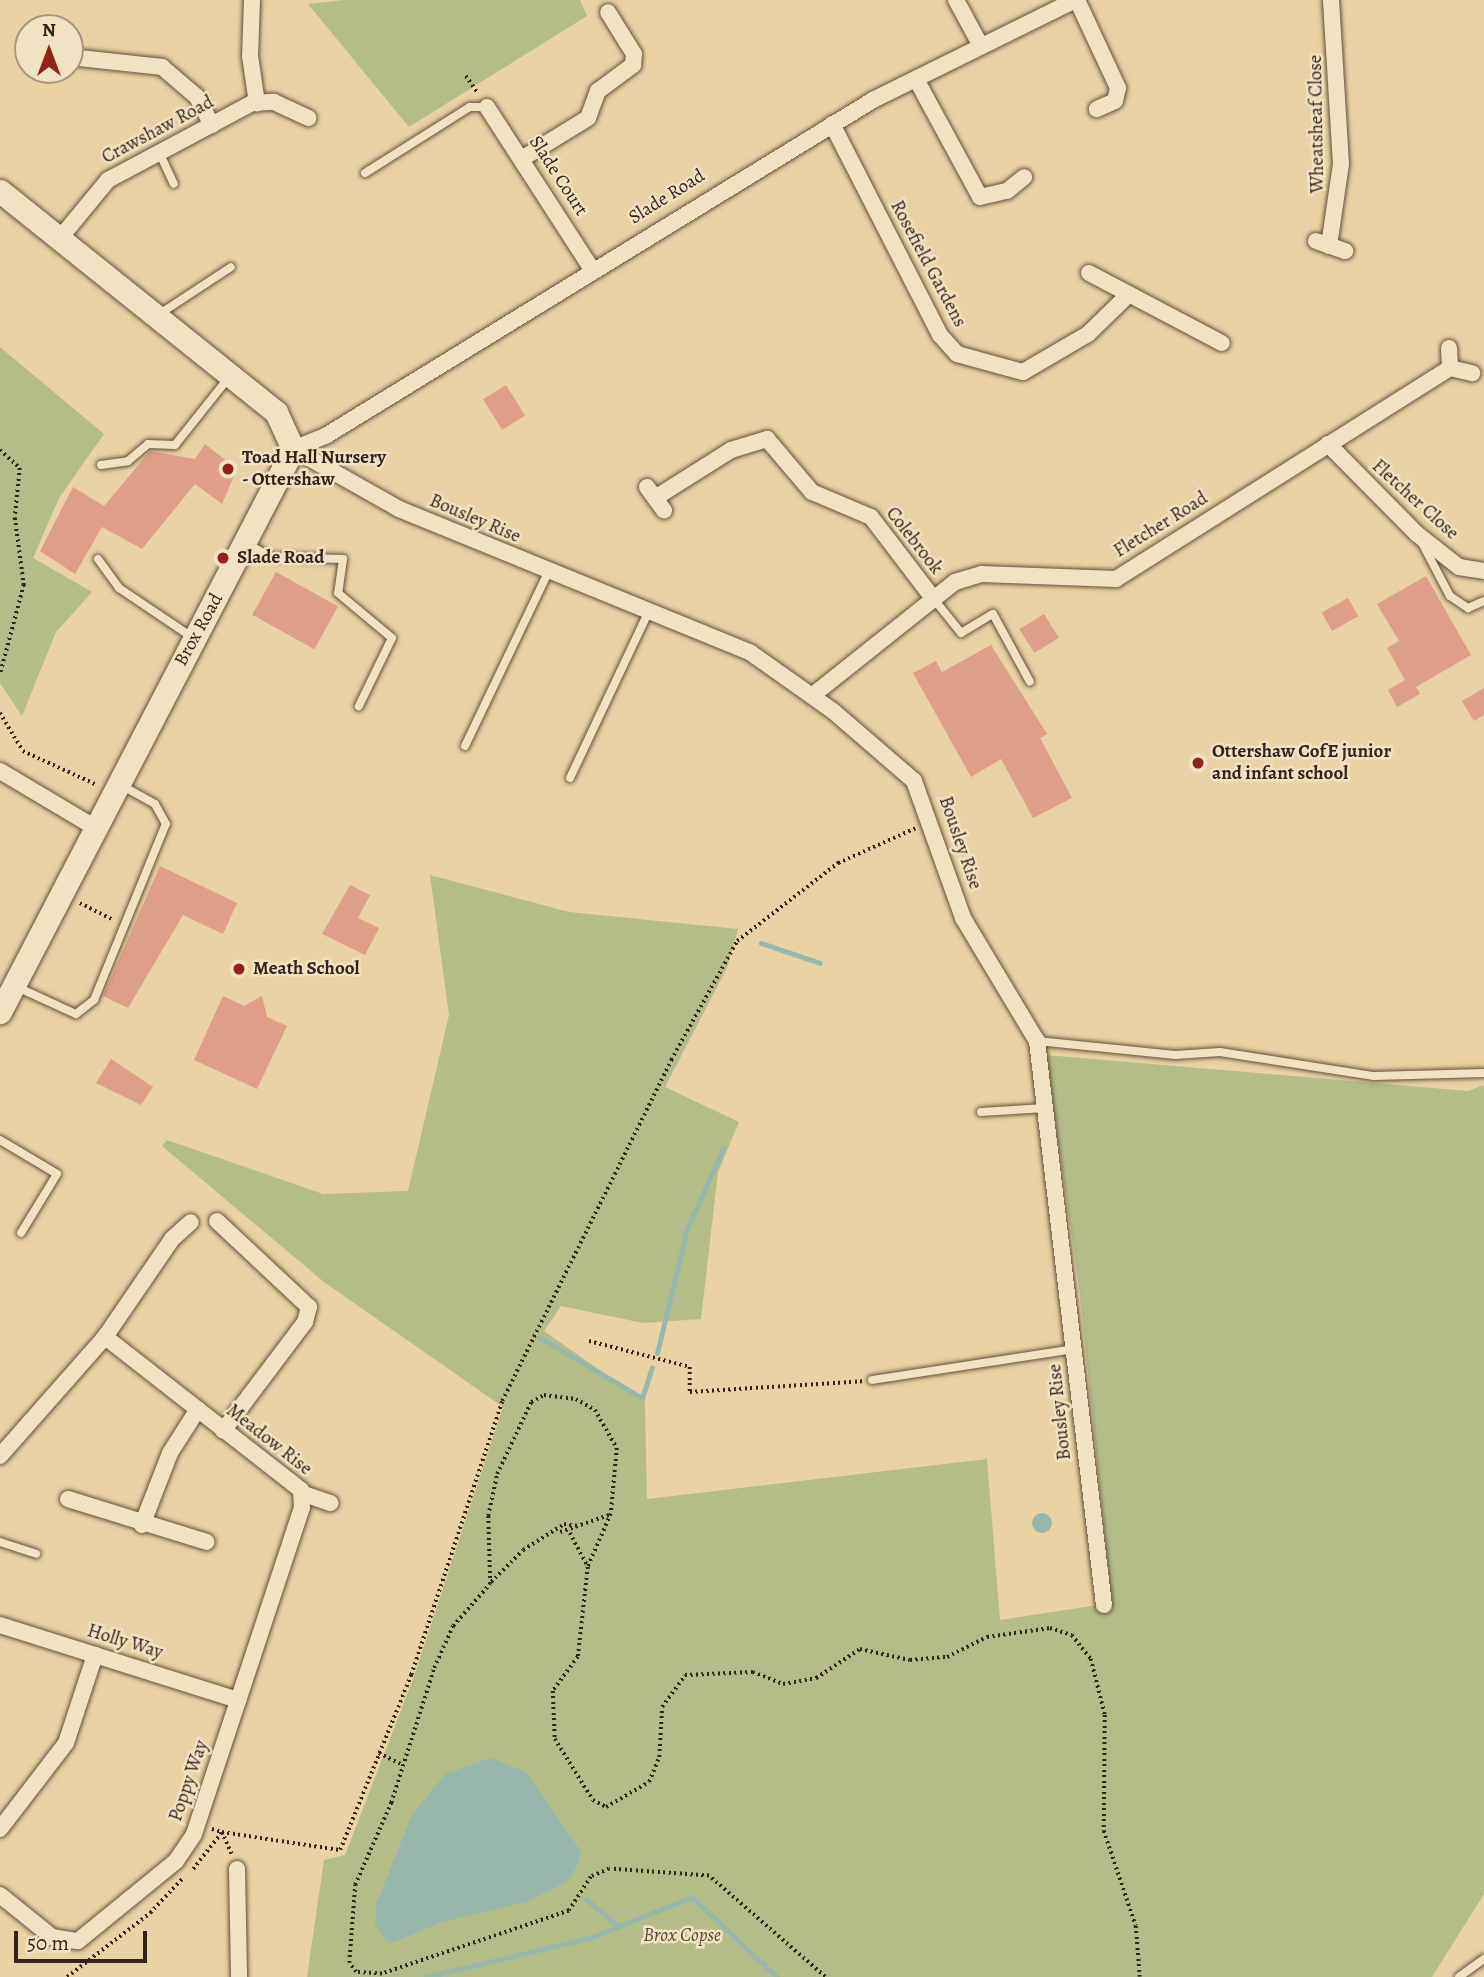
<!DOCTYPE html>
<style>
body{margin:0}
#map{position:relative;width:1484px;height:1977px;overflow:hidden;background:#e9d2a3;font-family:Alegreya,serif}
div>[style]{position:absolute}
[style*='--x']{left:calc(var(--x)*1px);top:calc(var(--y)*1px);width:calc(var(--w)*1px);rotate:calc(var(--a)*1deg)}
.green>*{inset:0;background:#b4bd88}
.water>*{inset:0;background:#98b6ac}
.round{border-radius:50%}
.stream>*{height:5px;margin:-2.5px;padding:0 2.5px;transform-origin:2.5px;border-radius:2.5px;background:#98b6ac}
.building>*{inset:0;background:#dd9f87;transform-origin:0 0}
.path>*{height:3.5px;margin-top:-1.75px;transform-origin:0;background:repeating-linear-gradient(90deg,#33241b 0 2px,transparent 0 5.5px)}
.roads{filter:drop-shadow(0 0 2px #60503d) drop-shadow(0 0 2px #60503d)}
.lane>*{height:8px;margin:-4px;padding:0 4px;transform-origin:4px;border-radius:4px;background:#f1e2c3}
.street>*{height:16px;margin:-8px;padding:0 8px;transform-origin:8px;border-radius:8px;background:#f1e2c3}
.secondary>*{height:23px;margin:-11.5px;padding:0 11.5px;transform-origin:11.5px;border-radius:11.5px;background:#f1e2c3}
.dots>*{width:19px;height:19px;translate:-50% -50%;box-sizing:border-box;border:4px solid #f1e2c3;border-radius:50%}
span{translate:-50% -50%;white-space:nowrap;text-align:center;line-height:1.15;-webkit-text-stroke:5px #f1e2c3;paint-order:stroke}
.street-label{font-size:19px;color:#33241b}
.poi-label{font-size:19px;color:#33241b;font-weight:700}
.left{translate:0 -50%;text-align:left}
.park-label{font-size:19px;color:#534a36;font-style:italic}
.north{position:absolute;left:14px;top:14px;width:70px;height:70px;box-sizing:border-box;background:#f1e2c3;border:2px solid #a59680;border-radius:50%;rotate:0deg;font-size:19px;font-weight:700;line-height:28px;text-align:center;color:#33241b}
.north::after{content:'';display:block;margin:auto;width:24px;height:32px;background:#8f2418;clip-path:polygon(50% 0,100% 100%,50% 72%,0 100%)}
.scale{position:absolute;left:14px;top:1931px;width:133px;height:32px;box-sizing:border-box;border:4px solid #33241b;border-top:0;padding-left:9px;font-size:21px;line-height:24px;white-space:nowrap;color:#33241b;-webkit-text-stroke:5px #f1e2c3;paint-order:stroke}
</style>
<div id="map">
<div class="green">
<i style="clip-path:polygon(344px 0,580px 0,587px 16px,409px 127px,308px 4px)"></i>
<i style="clip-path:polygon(0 347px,104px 434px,59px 498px,33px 558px,92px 592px,56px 632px,22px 716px,0 683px)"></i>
<i style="clip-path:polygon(430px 875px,569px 912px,738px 929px,727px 968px,665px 1087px,739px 1122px,718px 1172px,701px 1319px,643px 1323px,561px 1306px,544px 1331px,645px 1402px,647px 1499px,987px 1459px,1000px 1620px,1112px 1603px,1079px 1287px,1046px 1055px,1468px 1091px,1484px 1085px,1484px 1894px,1432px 1977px,307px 1977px,324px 1860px,345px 1855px,412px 1682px,503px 1407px,324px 1282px,162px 1146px,167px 1140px,323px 1194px,408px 1191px,449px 1015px)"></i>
</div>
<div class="water">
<i class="round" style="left:1032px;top:1513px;width:20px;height:20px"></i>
<i style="clip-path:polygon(491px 1758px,526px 1772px,580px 1850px,578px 1864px,568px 1881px,526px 1902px,441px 1922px,390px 1944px,375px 1925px,376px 1905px,412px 1815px,445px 1774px)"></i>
</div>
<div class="stream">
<i style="--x:761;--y:943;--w:62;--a:18.7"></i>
<i style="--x:539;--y:1337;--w:120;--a:30.6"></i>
<i style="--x:642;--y:1398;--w:32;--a:-72"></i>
<i style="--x:657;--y:1353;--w:128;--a:-76.4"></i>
<i style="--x:687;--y:1229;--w:88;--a:-65.8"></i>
<i style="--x:586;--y:1899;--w:43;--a:40.3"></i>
<i style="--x:426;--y:1977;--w:171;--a:-13.5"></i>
<i style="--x:592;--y:1937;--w:108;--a:-21.8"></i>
<i style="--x:692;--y:1897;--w:117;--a:43.3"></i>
</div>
<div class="building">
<i style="left:506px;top:385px;width:36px;height:27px;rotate:58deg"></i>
<i style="clip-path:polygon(205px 444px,237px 469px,222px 504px,195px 484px,142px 549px,102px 527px,75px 574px,40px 551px,73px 487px,104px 506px,150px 451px,195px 459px)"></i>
<i style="left:276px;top:572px;width:71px;height:49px;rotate:29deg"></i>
<i style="clip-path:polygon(1426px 576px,1471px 655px,1416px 687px,1420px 694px,1397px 707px,1388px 690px,1405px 680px,1387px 648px,1399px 641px,1377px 604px)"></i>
<i style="left:1348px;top:598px;width:21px;height:30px;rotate:61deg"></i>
<i style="left:1044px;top:614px;width:28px;height:29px;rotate:58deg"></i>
<i style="clip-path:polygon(991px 645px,1047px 734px,1040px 738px,1072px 798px,1033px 818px,1001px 759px,971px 777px,913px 673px,936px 661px,942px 672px)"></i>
<i style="clip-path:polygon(1484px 688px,1484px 715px,1474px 721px,1462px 701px)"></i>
<i style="clip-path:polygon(160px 866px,237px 903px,223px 934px,183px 915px,128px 1008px,103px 996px)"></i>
<i style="clip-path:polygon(350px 885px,370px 895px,358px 918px,379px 928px,365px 955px,322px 934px)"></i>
<i style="clip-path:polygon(223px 996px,244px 1006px,262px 996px,267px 1017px,287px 1026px,257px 1089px,194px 1060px)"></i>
<i style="clip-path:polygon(111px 1059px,153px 1087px,141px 1105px,96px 1083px)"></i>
</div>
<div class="path">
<i style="--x:466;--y:76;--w:21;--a:55"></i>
<i style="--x:0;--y:450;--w:27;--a:42"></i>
<i style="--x:20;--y:468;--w:50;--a:95.7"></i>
<i style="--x:15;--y:518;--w:68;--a:82.3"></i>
<i style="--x:24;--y:585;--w:93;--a:104.9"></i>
<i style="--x:0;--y:713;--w:44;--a:58.8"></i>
<i style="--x:23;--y:751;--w:79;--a:24.6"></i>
<i style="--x:80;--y:903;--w:38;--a:27"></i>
<i style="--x:589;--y:1341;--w:104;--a:14.4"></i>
<i style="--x:690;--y:1367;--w:25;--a:90"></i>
<i style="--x:690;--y:1392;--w:173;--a:-3.6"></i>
<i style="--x:560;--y:1532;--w:52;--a:-19.1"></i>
<i style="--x:570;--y:1533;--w:38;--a:62"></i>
<i style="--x:491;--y:1582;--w:45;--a:-45"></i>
<i style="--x:523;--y:1550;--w:49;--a:-32.4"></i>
<i style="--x:564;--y:1524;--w:15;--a:8"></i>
<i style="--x:379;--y:1753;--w:25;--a:27"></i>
<i style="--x:212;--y:1829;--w:10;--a:17"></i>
<i style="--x:222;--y:1832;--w:24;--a:66"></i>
<i style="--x:193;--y:1869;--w:47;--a:-51.9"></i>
<i style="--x:222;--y:1832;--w:119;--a:8.7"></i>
<i style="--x:340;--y:1850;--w:189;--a:-67.9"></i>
<i style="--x:411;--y:1675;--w:289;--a:-71.6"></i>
<i style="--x:502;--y:1401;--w:381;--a:-63.6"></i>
<i style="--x:671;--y:1060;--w:136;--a:-61"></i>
<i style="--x:737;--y:941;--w:128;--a:-37.7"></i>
<i style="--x:838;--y:863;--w:85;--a:-24.2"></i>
<i style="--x:67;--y:1977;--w:105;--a:-37.6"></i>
<i style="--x:150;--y:1913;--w:47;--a:-46.7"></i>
<i style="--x:825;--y:1977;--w:154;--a:-139"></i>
<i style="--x:709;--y:1876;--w:100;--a:-176"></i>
<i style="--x:609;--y:1869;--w:20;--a:156"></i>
<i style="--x:591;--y:1877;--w:40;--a:122.9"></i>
<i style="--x:569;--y:1911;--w:197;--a:161.4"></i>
<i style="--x:382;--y:1974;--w:26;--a:-176"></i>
<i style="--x:356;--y:1972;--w:11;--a:-128"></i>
<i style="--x:349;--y:1963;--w:78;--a:-85.6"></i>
<i style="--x:355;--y:1885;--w:90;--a:-66.3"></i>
<i style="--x:391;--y:1803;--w:142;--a:-72.3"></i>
<i style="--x:434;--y:1668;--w:46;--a:-65.7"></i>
<i style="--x:453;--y:1626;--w:56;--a:-48.6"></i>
<i style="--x:490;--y:1584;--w:68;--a:-91.7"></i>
<i style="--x:488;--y:1516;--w:43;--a:-77.9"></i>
<i style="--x:497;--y:1474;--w:80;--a:-64.7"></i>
<i style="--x:531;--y:1402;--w:15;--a:-28"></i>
<i style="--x:544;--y:1395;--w:32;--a:7"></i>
<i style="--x:576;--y:1399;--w:22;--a:30"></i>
<i style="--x:595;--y:1410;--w:44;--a:59.9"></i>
<i style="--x:617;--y:1448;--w:66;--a:95.2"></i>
<i style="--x:611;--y:1514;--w:58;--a:113.5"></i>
<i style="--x:588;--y:1567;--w:91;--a:96.3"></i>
<i style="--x:578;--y:1657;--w:42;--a:126.3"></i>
<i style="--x:553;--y:1691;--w:48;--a:87.6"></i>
<i style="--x:555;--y:1739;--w:72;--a:58.1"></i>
<i style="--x:593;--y:1800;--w:15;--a:28"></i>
<i style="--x:606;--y:1807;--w:50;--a:-30.2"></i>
<i style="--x:649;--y:1782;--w:27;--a:-68"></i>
<i style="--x:659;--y:1757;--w:50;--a:-86.6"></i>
<i style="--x:662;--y:1707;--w:39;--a:-54"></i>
<i style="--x:685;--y:1675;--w:68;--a:-2.5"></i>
<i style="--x:753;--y:1672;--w:32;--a:22"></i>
<i style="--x:783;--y:1684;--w:34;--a:-10"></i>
<i style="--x:816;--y:1678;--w:53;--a:-33.4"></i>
<i style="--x:860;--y:1649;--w:51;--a:12.4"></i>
<i style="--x:910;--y:1660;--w:37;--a:-5"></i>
<i style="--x:947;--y:1657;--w:45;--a:-26.6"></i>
<i style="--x:987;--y:1637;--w:64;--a:-8.1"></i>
<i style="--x:1050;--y:1628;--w:23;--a:18"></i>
<i style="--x:1072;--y:1635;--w:31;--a:52"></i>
<i style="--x:1091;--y:1659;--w:58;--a:76"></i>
<i style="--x:1105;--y:1715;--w:116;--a:90.5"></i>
<i style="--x:1104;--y:1831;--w:100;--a:71.4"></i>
<i style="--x:1136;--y:1926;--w:51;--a:85.5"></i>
</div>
<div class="roads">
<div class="lane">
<i style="--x:159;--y:152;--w:35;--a:65"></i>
<i style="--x:365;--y:173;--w:124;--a:-32.2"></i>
<i style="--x:470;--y:107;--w:17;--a:0"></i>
<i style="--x:158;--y:315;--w:87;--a:-33.3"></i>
<i style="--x:101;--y:465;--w:27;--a:-8"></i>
<i style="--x:128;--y:461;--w:26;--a:-40"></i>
<i style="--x:148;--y:444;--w:27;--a:2"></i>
<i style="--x:175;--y:445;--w:87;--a:-51.5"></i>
<i style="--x:1422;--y:543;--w:60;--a:62.2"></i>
<i style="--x:1450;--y:596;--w:22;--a:34"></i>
<i style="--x:1468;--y:608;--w:17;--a:-24"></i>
<i style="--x:247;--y:544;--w:27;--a:28"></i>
<i style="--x:271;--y:557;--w:72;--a:1.6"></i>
<i style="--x:343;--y:559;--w:34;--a:98"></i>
<i style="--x:338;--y:593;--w:70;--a:39.8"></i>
<i style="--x:392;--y:638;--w:76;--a:115.9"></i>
<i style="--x:98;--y:559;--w:36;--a:54"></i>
<i style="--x:119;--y:588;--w:88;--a:33.9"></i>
<i style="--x:933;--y:598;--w:45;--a:51.3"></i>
<i style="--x:961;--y:633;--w:37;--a:-31"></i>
<i style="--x:993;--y:614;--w:77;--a:61.4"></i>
<i style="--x:465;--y:746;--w:192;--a:-64.4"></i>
<i style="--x:570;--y:778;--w:185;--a:-64.7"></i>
<i style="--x:17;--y:987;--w:65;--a:24.6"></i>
<i style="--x:76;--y:1014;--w:23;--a:-38"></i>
<i style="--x:94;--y:1000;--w:190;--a:-67.8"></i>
<i style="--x:166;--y:824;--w:23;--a:-119"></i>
<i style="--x:155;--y:804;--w:38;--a:-151"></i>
<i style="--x:1037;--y:1041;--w:139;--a:5.8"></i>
<i style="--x:1175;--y:1055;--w:45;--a:-3.8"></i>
<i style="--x:1220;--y:1052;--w:156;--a:8.9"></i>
<i style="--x:1374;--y:1076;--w:110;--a:-1.6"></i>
<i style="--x:981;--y:1112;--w:64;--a:-3.6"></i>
<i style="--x:0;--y:1140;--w:66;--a:30.8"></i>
<i style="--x:57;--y:1174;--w:69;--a:121.4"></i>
<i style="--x:872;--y:1380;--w:204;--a:-8.7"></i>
<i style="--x:0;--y:1542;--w:38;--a:18"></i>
<i style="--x:1459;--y:1977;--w:31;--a:-36"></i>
</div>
<div class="street">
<i style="--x:252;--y:0;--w:56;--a:92"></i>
<i style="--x:250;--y:56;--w:48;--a:81.5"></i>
<i style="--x:956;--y:0;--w:52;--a:61.5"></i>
<i style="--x:1077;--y:0;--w:97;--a:65"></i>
<i style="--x:1118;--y:88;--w:13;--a:103"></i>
<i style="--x:1115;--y:101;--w:20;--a:156"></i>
<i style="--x:70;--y:57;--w:93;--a:6.2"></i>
<i style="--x:162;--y:67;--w:46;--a:40.6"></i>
<i style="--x:197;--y:97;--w:32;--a:62"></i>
<i style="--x:916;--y:79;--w:134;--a:61.5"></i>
<i style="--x:980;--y:197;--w:28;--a:-13"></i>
<i style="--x:1007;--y:191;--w:22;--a:-39"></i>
<i style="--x:487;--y:107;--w:193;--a:57.1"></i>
<i style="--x:832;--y:124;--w:237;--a:62.9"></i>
<i style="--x:940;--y:335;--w:25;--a:48"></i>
<i style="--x:957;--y:354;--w:68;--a:15.3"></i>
<i style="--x:1023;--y:372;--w:75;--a:-30.3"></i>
<i style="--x:1088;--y:334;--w:57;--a:-44.3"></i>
<i style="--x:523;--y:158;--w:76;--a:-31.6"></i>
<i style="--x:588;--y:118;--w:29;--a:-70"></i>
<i style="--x:598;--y:91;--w:44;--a:-36.6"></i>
<i style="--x:633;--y:65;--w:11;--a:-85"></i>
<i style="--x:634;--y:54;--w:49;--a:-121.8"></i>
<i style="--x:61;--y:237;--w:74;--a:-50.5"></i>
<i style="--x:108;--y:180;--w:163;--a:-28.1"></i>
<i style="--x:252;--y:103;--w:22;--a:-3"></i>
<i style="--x:274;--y:102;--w:38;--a:25"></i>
<i style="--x:1316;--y:241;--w:31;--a:19"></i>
<i style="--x:1329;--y:246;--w:83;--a:-81.7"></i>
<i style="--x:1341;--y:164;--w:164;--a:-93.5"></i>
<i style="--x:1089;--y:273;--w:150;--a:27.8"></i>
<i style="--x:1449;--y:348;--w:20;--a:87"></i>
<i style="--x:1450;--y:368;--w:23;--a:13"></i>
<i style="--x:1328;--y:444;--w:127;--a:45.3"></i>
<i style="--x:1417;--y:534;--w:53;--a:38.2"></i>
<i style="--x:1459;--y:567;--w:25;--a:9"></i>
<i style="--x:293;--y:449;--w:122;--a:29.5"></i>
<i style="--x:399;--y:509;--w:380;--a:22.2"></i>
<i style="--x:751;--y:653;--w:100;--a:35.3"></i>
<i style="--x:833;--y:711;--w:107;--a:40.8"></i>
<i style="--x:914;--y:781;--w:145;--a:70.3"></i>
<i style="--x:963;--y:918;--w:144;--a:59"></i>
<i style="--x:1037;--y:1041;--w:568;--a:83.23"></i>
<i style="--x:293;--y:449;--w:37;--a:-22"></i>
<i style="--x:327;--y:435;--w:641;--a:-31.53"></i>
<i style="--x:873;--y:100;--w:225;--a:-26.3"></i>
<i style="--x:647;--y:487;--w:29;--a:54"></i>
<i style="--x:655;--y:498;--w:90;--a:-32.3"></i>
<i style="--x:731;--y:450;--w:38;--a:-17"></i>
<i style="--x:767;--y:439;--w:70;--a:49.7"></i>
<i style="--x:812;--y:492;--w:64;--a:23"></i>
<i style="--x:871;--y:517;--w:102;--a:52.6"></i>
<i style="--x:813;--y:695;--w:181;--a:-38.5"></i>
<i style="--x:955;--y:582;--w:28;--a:-17"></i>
<i style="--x:982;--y:574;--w:134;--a:2.1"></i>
<i style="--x:1116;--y:579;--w:395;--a:-32.3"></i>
<i style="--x:0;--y:771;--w:112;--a:30.7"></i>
<i style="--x:217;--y:1221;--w:126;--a:43.1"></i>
<i style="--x:309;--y:1307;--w:16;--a:105"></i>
<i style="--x:305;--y:1322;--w:136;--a:127"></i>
<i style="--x:0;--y:1456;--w:159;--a:-48.6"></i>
<i style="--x:105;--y:1337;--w:119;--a:-55.6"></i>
<i style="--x:172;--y:1239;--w:25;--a:-42"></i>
<i style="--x:304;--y:1494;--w:28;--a:19"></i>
<i style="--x:68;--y:1499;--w:145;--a:17.2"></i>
<i style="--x:142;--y:1525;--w:77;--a:-68.7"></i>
<i style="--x:170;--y:1453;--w:52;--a:-57.5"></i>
<i style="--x:0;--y:1625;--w:250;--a:17.5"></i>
<i style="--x:0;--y:1829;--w:108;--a:-52.5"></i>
<i style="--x:66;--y:1743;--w:93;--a:-71.8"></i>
<i style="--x:237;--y:1869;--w:108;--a:88.9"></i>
<i style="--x:0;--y:1895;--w:67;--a:38.9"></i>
<i style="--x:52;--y:1937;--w:26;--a:9"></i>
<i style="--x:78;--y:1941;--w:127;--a:-39.2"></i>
<i style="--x:176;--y:1861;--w:32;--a:-56"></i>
<i style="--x:194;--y:1834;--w:343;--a:-71.7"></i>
<i style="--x:302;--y:1508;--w:18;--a:-93"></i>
<i style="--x:301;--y:1490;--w:249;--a:-142"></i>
</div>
<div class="secondary">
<i style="--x:0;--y:191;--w:354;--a:38.7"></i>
<i style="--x:276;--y:412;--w:41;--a:65.3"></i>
<i style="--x:293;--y:449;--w:635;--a:117.49"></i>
</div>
</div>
<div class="dots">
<i style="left:228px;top:469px;background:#8f2418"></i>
<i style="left:223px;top:558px;background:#8f2418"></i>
<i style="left:1198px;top:763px;background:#8f2418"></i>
<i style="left:239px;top:969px;background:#8f2418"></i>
</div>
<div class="street-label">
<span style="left:1317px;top:124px;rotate:-91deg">Wheatsheaf Close</span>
<span style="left:158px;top:130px;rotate:-28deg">Crawshaw Road</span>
<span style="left:558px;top:176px;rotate:57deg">Slade Court</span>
<span style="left:667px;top:197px;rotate:-32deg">Slade Road</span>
<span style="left:928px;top:264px;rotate:62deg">Rosefield Gardens</span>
<span style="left:1415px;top:500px;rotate:42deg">Fletcher Close</span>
<span style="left:475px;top:519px;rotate:23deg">Bousley Rise</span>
<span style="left:1161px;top:525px;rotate:-32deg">Fletcher Road</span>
<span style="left:914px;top:541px;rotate:52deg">Colebrook</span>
<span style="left:199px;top:630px;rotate:-61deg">Brox Road</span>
<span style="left:960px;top:843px;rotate:71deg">Bousley Rise</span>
<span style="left:1060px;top:1412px;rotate:-96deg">Bousley Rise</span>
<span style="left:269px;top:1440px;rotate:38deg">Meadow Rise</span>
<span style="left:125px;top:1642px;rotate:17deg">Holly Way</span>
<span style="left:189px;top:1781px;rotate:-71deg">Poppy Way</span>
</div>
<div class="poi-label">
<span class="left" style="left:242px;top:469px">Toad Hall Nursery<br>- Ottershaw</span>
<span class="left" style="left:237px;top:558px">Slade Road</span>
<span class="left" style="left:1212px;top:763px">Ottershaw CofE junior<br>and infant school</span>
<span class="left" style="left:253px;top:969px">Meath School</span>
</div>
<div class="park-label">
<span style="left:682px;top:1936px">Brox Copse</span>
</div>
<div class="north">N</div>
<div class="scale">50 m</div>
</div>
